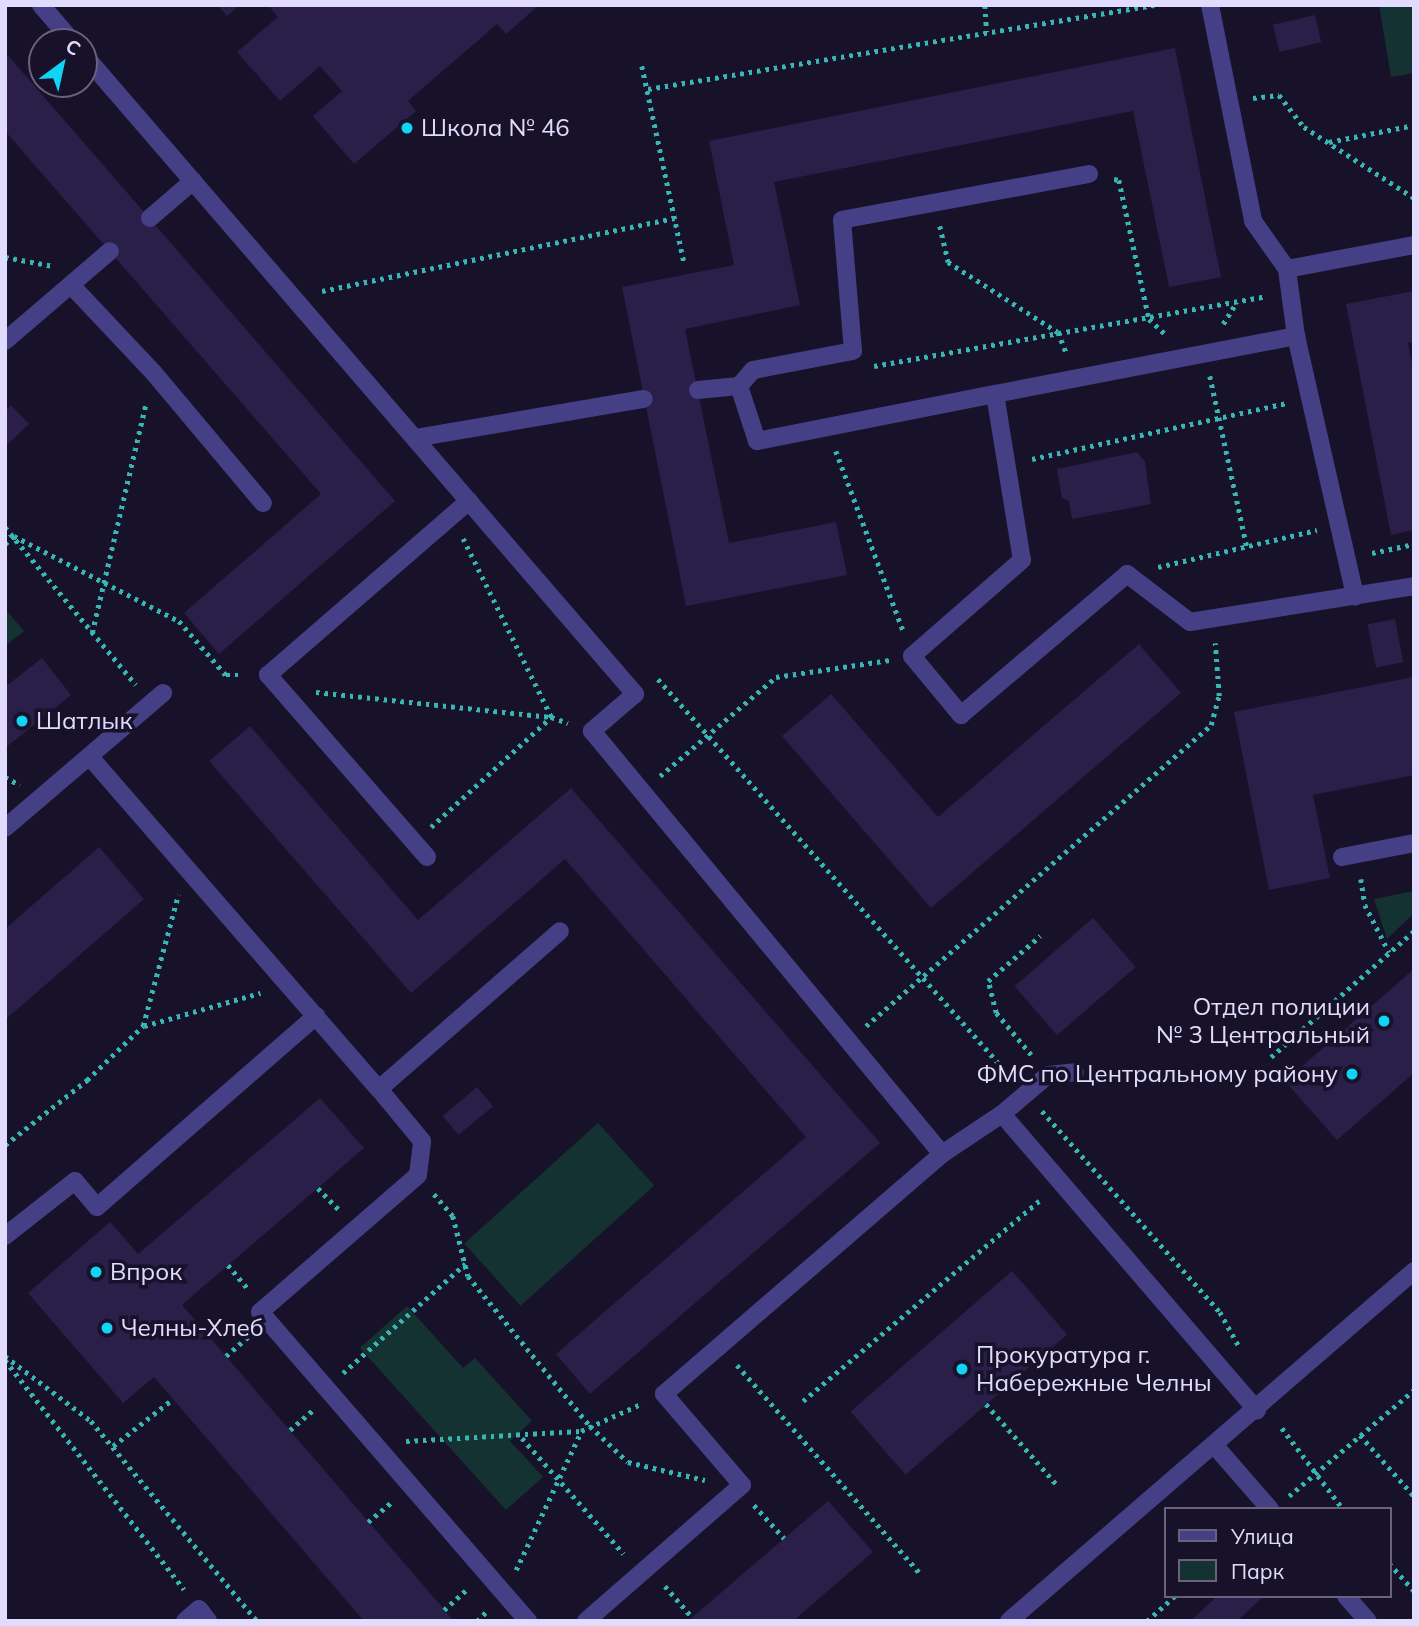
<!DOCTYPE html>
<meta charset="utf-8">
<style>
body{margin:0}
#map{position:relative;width:1419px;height:1626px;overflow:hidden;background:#171229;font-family:Mulish,sans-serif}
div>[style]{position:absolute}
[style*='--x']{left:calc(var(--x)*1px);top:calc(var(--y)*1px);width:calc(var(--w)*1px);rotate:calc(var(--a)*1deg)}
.green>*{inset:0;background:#153232;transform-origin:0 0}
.building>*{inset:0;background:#291f49;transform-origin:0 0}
.path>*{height:4.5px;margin-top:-2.25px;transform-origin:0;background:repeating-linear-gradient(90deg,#37b6b4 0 3.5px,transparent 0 8.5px)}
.service>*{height:18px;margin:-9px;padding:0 9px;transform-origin:9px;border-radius:9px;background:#453f85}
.minor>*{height:18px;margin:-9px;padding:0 9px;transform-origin:9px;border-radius:9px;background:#453f85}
.dots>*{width:19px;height:19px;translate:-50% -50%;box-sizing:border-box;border:4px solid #171229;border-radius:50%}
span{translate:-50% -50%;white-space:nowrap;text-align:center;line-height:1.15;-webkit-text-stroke:7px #171229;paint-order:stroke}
.poi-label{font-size:24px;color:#e1dbfd}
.left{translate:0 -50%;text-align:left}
.right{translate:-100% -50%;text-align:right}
.frame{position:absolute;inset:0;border:7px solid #e1dbfd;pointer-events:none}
.legend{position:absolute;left:1164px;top:1507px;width:228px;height:91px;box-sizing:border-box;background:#171229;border:2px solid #68627e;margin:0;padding:9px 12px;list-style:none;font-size:21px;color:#e1dbfd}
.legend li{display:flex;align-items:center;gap:14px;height:35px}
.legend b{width:35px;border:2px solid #68627e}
.north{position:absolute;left:28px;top:28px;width:70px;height:70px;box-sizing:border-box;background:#171229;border:2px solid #68627e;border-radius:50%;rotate:33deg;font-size:19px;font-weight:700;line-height:28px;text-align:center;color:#e1dbfd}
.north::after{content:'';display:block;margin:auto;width:24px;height:32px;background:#11d3f3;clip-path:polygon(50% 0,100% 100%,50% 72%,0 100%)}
</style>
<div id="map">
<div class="green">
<i style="clip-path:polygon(1379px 5px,1414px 5px,1414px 73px,1391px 77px)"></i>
<i style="clip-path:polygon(5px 609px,24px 631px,5px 646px)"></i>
<i style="clip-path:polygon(1414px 891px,1414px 913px,1387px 939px,1374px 899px)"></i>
<i style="left:598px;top:1123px;width:84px;height:180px;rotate:48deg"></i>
<i style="clip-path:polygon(407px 1306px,463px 1368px,475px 1358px,532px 1421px,510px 1441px,543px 1477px,506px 1510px,360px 1348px)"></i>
</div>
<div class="building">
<i style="clip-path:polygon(217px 5px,240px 5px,227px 16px)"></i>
<i style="clip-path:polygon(268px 5px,539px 5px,506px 34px,497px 24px,408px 101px,416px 111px,354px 164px,313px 116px,342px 91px,320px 66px,280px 101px,237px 52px,278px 17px)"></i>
<i style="left:1315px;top:15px;width:28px;height:43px;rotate:77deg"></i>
<i style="clip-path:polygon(1175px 48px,1221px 277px,1169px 287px,1133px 111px,774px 182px,800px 305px,685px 329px,729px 543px,836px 522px,847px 575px,686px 606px,622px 287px,734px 265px,709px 141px)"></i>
<i style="clip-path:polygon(5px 52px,395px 501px,219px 654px,184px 613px,321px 494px,5px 131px)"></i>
<i style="clip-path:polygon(1414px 291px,1414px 342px,1408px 343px,1414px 374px,1414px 530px,1391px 535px,1346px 304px)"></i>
<i style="clip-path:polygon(11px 405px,29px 424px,5px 447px,5px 411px)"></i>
<i style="clip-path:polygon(1137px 452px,1145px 462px,1151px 504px,1072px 519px,1069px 501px,1062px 498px,1057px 469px)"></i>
<i style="left:1395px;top:619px;width:44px;height:28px;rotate:79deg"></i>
<i style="clip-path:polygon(1139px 644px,1181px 693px,931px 908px,782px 736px,831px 694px,938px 817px)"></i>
<i style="clip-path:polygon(42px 658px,71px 695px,5px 748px,5px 687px)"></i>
<i style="clip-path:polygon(1414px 677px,1414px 775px,1313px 795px,1330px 878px,1269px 890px,1234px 712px)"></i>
<i style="clip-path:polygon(250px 726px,418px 920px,571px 788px,880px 1143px,590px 1394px,556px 1354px,806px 1137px,565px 859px,411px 993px,209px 761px)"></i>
<i style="clip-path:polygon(99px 847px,144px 899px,5px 1020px,5px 929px)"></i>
<i style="left:1093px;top:918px;width:65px;height:104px;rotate:49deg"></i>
<i style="clip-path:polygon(1414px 969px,1414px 1073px,1337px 1140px,1285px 1081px)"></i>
<i style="left:477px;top:1087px;width:25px;height:45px;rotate:50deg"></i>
<i style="clip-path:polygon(320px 1098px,364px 1148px,182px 1305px,454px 1621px,364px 1621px,154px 1377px,123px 1403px,28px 1293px,110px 1222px,138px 1254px)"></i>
<i style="left:1012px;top:1271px;width:84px;height:214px;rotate:49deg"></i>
<i style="clip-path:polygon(828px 1501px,873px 1552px,793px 1621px,688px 1621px)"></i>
<i style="clip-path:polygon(1217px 1596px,1264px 1596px,1237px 1621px,1191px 1621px)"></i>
</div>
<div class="path">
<i style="--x:985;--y:5;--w:27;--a:86"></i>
<i style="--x:642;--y:66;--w:200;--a:77.9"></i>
<i style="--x:648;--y:89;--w:513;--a:-9.43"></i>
<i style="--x:1253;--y:98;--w:26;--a:-7"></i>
<i style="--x:1279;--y:95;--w:41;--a:52"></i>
<i style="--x:1304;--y:127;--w:131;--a:32.8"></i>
<i style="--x:1329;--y:142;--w:87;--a:-11.3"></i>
<i style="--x:1114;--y:179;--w:5;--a:11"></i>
<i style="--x:1119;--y:180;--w:142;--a:77.8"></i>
<i style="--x:1149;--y:319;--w:22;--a:43"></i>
<i style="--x:940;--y:226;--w:37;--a:77"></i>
<i style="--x:948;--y:262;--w:130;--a:32.5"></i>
<i style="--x:1058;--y:332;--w:24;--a:68"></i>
<i style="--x:5;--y:257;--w:49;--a:10.6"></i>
<i style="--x:322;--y:291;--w:360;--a:-11.7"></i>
<i style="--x:1223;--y:324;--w:26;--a:-58"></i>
<i style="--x:874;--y:366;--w:398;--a:-10.1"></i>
<i style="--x:1210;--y:376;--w:175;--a:77.8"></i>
<i style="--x:836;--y:451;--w:191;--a:69.5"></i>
<i style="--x:1032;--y:459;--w:261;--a:-12.4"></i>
<i style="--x:5;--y:527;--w:205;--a:50.3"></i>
<i style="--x:5;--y:544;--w:12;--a:-42"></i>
<i style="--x:14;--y:536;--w:186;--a:27.3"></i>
<i style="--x:179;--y:621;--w:72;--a:49"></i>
<i style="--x:226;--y:675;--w:17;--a:0"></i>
<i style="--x:1372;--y:553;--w:43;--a:-12.1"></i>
<i style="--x:1158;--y:567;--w:163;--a:-13.1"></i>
<i style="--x:92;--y:633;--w:237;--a:-76.8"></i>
<i style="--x:658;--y:679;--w:531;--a:48.44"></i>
<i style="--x:316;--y:692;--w:236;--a:6.1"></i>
<i style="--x:551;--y:717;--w:199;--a:-116.3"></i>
<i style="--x:660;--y:776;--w:153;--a:-40.5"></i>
<i style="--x:776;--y:677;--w:115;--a:-8.5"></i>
<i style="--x:5;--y:777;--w:17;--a:28"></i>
<i style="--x:431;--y:827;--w:163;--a:-42.5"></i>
<i style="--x:551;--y:717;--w:18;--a:19"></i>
<i style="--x:1361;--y:879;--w:26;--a:81"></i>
<i style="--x:1365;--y:905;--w:53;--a:62.9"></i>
<i style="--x:144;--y:1026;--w:121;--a:-15.9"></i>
<i style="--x:866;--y:1026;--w:458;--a:-41.1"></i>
<i style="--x:1211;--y:725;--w:30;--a:-75"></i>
<i style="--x:1219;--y:696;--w:53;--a:-94.3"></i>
<i style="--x:1031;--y:1055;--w:55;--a:-129.8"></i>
<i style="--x:996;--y:1013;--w:33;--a:-104"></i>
<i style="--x:988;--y:981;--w:69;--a:-40.9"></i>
<i style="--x:1271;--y:1057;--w:191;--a:-41.4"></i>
<i style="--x:1042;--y:1111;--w:268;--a:48.5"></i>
<i style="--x:1220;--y:1312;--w:38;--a:61"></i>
<i style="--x:5;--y:1145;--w:105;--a:-38.4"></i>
<i style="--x:87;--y:1080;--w:78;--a:-44"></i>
<i style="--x:143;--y:1026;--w:136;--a:-75"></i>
<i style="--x:318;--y:1188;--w:30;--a:46"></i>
<i style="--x:434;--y:1194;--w:29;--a:49"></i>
<i style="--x:453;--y:1216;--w:62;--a:76"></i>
<i style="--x:468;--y:1276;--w:193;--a:50.9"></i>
<i style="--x:590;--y:1426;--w:52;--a:43.5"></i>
<i style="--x:628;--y:1462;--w:79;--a:13.2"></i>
<i style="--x:228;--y:1265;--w:31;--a:50"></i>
<i style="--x:5;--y:1356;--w:108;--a:37.1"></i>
<i style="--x:91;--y:1421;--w:260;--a:50.3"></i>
<i style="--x:226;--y:1356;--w:29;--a:-41"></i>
<i style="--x:5;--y:1360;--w:291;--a:52"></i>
<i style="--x:737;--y:1365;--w:276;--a:48.7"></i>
<i style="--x:343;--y:1373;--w:164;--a:-41.8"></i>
<i style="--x:803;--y:1401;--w:314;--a:-40.3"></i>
<i style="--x:986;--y:1404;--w:109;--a:48.7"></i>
<i style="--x:1282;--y:1428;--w:101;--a:53"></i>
<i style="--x:290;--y:1430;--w:30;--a:-41"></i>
<i style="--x:1360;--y:1435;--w:81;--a:48.5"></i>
<i style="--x:522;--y:1438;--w:154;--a:48.7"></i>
<i style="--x:406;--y:1441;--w:175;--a:-3.3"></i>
<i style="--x:581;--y:1431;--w:68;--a:-24.3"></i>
<i style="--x:113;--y:1446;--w:76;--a:-38.1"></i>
<i style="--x:1289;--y:1496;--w:164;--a:-40.3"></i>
<i style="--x:754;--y:1505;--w:45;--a:47.7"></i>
<i style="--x:368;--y:1522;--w:31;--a:-40"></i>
<i style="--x:1389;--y:1563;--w:38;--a:48"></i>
<i style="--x:516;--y:1570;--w:153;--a:-64.8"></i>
<i style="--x:665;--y:1586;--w:41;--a:48.9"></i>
<i style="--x:444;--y:1610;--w:31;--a:-42"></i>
<i style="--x:477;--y:1621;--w:14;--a:-45"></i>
<i style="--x:1147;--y:1621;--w:38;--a:-42"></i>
</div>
<div class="service">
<i style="--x:41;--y:5;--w:49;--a:49.1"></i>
<i style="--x:1210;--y:5;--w:220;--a:78.7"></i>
<i style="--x:1253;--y:221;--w:59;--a:54.7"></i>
<i style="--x:84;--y:55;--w:844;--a:49.23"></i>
<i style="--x:635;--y:694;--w:57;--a:139.3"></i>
<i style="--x:592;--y:731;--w:549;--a:50.39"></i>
<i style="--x:942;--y:1154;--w:72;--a:-33.7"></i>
<i style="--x:1002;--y:1114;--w:391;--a:49.3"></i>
<i style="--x:1089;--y:174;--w:251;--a:169.5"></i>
<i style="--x:842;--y:220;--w:131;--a:85.2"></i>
<i style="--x:853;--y:351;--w:102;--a:169.2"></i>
<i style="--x:753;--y:370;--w:21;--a:131"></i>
<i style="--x:739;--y:386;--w:58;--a:71.9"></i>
<i style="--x:757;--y:441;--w:243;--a:-11.2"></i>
<i style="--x:995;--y:394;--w:168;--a:80.8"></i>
<i style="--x:1022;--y:560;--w:146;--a:138.9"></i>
<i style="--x:912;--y:656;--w:77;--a:50.3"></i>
<i style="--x:961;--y:715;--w:218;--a:-40.3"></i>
<i style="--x:1127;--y:574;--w:79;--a:37.3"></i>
<i style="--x:1190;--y:622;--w:227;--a:-9.1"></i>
<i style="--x:150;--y:218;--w:57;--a:-40.7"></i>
<i style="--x:71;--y:285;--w:120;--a:46.7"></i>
<i style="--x:153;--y:372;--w:171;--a:50"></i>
<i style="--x:1296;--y:336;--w:68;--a:-97.7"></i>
<i style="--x:1287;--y:269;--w:129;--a:-10.7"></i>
<i style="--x:5;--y:341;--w:138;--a:-40.6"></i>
<i style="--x:698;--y:390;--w:41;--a:-5.6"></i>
<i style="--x:995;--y:394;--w:307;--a:-10.9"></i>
<i style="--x:1296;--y:336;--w:267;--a:77.2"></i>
<i style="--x:415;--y:438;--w:232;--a:-9.7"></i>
<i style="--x:90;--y:757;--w:440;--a:49"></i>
<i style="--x:5;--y:828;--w:208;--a:-40.5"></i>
<i style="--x:427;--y:857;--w:242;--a:-131.1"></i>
<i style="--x:268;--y:675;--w:266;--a:-40.9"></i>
<i style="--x:1342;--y:857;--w:73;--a:-11"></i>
<i style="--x:1002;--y:1114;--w:60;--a:-40.3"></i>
<i style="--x:1048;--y:1075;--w:27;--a:-6"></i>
<i style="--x:5;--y:1236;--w:89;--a:-38.2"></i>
<i style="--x:75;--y:1181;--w:34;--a:50"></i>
<i style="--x:97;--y:1207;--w:291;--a:-41.1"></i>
<i style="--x:1215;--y:1446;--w:84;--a:48.9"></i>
<i style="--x:1346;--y:1596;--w:33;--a:49"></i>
<i style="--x:185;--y:1621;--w:18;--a:-41"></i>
<i style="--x:199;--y:1609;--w:15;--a:53"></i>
<i style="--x:528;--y:1621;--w:409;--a:-130.9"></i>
<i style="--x:260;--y:1312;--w:209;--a:-40.9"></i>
<i style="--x:418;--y:1175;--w:34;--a:-83"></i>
<i style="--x:422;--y:1141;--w:67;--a:-129.6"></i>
<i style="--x:379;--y:1089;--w:240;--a:-41.1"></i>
<i style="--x:586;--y:1621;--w:207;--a:-41.1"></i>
<i style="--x:742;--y:1485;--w:120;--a:-130.6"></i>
<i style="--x:664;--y:1394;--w:367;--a:-40.8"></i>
</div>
<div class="minor">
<i style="--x:1009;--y:1621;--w:535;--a:-40.83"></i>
</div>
<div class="dots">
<i style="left:407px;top:128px;background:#11d3f3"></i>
<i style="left:22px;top:721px;background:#11d3f3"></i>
<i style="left:1384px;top:1021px;background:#11d3f3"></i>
<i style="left:1352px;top:1074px;background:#11d3f3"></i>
<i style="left:96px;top:1272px;background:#11d3f3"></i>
<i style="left:107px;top:1328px;background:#11d3f3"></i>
<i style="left:962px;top:1369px;background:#11d3f3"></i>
</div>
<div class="poi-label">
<span class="left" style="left:421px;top:128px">Школа № 46</span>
<span class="left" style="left:36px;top:721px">Шатлык</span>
<span class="right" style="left:1370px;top:1021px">Отдел полиции<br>№ 3 Центральный</span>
<span class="right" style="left:1338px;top:1074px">ФМС по Центральному району</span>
<span class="left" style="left:110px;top:1272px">Впрок</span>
<span class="left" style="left:121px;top:1328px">Челны-Хлеб</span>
<span class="left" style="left:976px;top:1369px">Прокуратура г.<br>Набережные Челны</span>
</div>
<div class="frame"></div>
<ul class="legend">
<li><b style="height:9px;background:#453f85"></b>Улица</li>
<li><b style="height:19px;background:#153232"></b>Парк</li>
</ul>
<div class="north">С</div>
</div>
